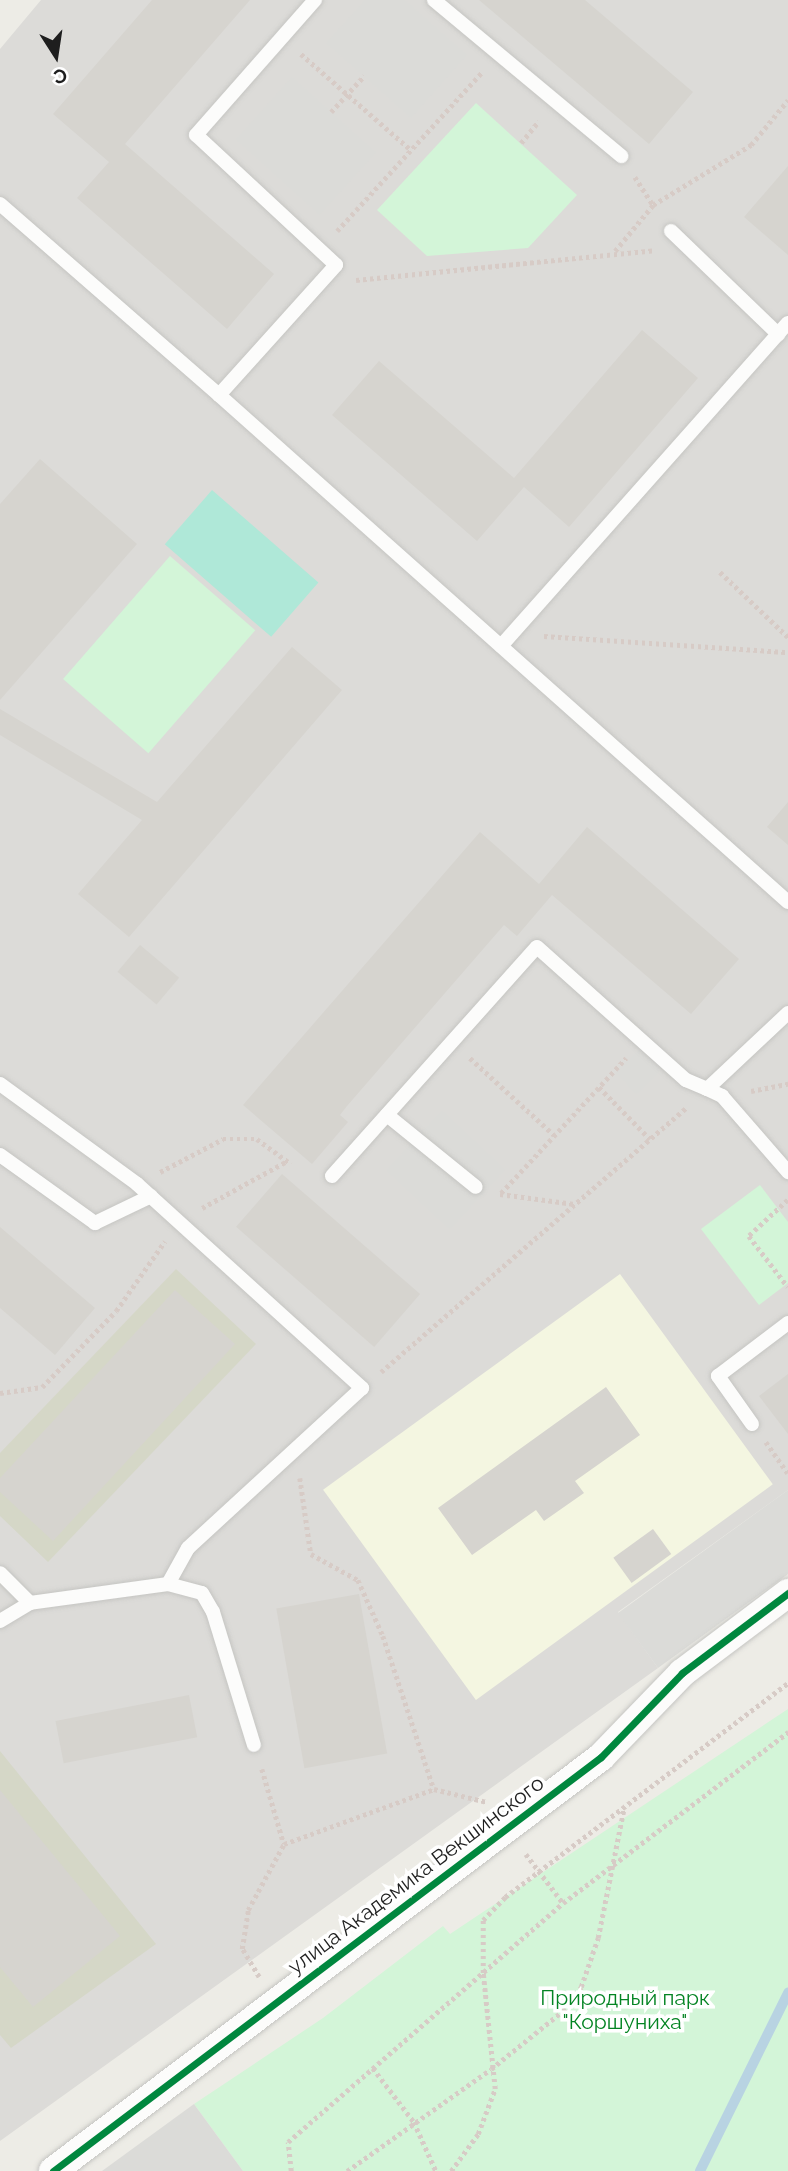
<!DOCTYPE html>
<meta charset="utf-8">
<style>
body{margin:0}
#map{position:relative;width:788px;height:2171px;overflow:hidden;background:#edece6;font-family:Raleway,sans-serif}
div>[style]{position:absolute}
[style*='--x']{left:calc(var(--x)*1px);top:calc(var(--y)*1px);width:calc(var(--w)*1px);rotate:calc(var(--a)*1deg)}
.residential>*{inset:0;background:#dcdbd8}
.education>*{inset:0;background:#f4f6e1;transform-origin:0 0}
.construction>*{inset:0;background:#d5d7c7}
.park>*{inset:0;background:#d3f5d8;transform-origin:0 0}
.pitch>*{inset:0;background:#afe8d8;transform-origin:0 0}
.parking>*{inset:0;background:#dbdbd8;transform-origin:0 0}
.stream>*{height:10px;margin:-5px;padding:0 5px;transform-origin:5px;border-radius:5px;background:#b8d3e2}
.building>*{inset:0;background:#d6d4cf;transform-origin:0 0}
.path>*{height:4.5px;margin-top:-2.25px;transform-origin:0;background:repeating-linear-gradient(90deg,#d7cbc6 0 3.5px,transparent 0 7px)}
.roads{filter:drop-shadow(0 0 2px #c5c5c2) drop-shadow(0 0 2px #c5c5c2)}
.service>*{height:14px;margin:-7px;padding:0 7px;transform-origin:7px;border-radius:7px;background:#fcfcfb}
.minor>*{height:28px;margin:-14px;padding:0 14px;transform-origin:14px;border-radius:14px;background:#fcfcfb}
.cycleway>*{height:7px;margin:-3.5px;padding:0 3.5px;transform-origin:3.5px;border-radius:3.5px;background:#00873e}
span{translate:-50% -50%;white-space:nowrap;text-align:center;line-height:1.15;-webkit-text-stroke:7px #fff;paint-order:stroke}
.street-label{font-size:21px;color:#1e1e1e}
.park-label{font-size:21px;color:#048423}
.north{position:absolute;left:21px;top:21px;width:70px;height:70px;-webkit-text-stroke:5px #fff;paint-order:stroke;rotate:168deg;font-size:19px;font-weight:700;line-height:28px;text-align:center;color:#1e1e1e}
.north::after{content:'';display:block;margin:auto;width:24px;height:32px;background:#1e1e1e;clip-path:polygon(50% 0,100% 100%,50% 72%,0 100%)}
</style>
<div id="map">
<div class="residential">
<i style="clip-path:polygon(41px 0,788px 0,788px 1490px,618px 1612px,658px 1668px,0 2141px,0 49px)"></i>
</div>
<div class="education">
<i style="left:620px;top:1274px;width:260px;height:367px;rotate:54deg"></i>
</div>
<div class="construction">
<i style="clip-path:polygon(176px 1269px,256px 1344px,48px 1562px,0 1516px,0 1453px)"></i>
<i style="clip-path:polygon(0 1751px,156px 1944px,11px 2048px,0 2035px)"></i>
</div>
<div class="park">
<i style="clip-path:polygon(476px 103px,577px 195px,528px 248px,427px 256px,377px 210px)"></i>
<i style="left:170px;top:556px;width:113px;height:163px;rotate:41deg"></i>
<i style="clip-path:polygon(760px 1185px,788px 1222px,788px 1283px,759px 1305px,701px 1229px)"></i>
<i style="clip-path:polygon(788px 1709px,788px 2171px,243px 2171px,194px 2104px,323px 2018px,443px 1926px,450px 1934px)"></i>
</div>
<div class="pitch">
<i style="left:212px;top:490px;width:141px;height:72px;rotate:41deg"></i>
</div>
<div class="parking">
<i style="clip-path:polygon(365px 0,405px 0,467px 55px,411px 118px,326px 43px)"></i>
<i style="left:292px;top:77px;width:113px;height:84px;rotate:42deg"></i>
<i style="left:640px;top:1050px;width:29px;height:33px;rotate:46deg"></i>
<i style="left:442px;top:1111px;width:86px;height:81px;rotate:43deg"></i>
<i style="clip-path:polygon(788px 1490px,788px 1574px,658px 1668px,618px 1613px)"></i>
<i style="clip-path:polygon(194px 2104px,243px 2171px,102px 2171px)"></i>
</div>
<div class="stream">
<i style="--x:700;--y:2171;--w:199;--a:-63.7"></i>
</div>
<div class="building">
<i style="clip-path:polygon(152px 0,250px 0,125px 144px,274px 274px,227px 329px,77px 198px,109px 162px,53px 114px)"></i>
<i style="clip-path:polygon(479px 0,585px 0,693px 92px,649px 144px)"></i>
<i style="clip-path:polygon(788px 166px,788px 255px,744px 217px)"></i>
<i style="clip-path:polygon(642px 330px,698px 378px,569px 527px,524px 487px,477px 541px,332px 415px,379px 361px,514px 478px)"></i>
<i style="clip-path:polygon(40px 459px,137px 544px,0 700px,0 504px)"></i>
<i style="clip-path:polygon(292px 647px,342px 690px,129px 937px,78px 894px,142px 820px,0 735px,0 709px,157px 802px)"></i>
<i style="clip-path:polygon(788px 802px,788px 845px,767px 827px)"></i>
<i style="clip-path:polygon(587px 827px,739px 959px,691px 1014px,552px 895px,517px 936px,504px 925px,347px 1106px,340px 1115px,348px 1122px,312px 1164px,243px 1105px,480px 832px,539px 884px)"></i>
<i style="left:140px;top:945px;width:51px;height:35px;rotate:40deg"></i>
<i style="left:282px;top:1174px;width:183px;height:70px;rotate:41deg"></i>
<i style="clip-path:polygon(0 1227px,95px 1308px,55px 1355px,0 1308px)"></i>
<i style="clip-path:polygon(175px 1290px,235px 1344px,53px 1541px,0 1492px,0 1478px)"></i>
<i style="clip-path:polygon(788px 1374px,788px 1434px,759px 1396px)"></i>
<i style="clip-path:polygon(606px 1387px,640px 1435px,575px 1481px,584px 1493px,544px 1521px,536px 1510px,472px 1555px,438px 1508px)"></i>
<i style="left:653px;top:1529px;width:31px;height:49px;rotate:54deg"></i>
<i style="left:359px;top:1594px;width:162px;height:84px;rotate:80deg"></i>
<i style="left:189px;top:1695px;width:43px;height:136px;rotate:79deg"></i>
<i style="clip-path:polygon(0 1790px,120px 1936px,33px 2007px,0 1967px)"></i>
</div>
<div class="path">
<i style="--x:301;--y:54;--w:146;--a:41.1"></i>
<i style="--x:331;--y:112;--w:49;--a:-47.5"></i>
<i style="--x:521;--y:143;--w:28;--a:-51"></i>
<i style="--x:635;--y:177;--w:33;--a:57"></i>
<i style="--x:337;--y:231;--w:215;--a:-47.6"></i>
<i style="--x:615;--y:251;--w:60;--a:-50.4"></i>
<i style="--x:653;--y:205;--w:115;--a:-31.5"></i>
<i style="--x:751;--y:145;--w:58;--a:-50.6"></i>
<i style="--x:356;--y:280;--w:300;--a:-5.7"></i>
<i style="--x:720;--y:572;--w:94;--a:43.7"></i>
<i style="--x:544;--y:636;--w:245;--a:3.8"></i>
<i style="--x:470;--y:1058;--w:114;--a:42.5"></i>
<i style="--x:599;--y:1087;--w:73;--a:45.6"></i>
<i style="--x:751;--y:1091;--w:38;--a:-11"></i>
<i style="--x:160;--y:1172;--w:71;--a:-27.6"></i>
<i style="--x:223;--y:1139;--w:34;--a:0"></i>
<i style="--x:257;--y:1139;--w:42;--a:36.3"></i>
<i style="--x:501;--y:1193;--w:184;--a:-47.2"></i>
<i style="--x:500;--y:1194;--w:75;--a:7.7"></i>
<i style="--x:788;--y:1200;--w:53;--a:137.3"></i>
<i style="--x:749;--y:1236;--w:64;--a:52.6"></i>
<i style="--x:202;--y:1208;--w:97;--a:-28.9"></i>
<i style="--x:381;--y:1372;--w:405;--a:-40.9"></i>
<i style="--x:0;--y:1393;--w:42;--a:-8.1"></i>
<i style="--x:42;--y:1387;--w:106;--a:-45.8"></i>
<i style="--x:116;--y:1311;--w:85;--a:-55"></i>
<i style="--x:766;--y:1442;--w:38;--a:55"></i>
<i style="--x:300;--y:1478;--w:77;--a:81.8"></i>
<i style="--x:311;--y:1554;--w:54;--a:29"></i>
<i style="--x:358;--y:1580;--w:61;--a:65.9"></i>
<i style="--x:383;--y:1636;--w:161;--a:71.6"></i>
<i style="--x:434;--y:1789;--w:55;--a:13.8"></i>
<i style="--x:262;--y:1769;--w:78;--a:73.7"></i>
<i style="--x:526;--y:1854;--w:61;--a:52.9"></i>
<i style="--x:259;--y:1977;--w:33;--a:-121"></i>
<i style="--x:242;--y:1949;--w:39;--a:-81"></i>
<i style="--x:248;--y:1910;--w:75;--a:-61.4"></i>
<i style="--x:284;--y:1844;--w:160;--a:-20.1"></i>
<i style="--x:373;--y:2068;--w:68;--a:52.8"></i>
<i style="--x:414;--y:2122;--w:54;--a:65.8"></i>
<i style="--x:291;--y:2171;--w:29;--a:-96"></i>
<i style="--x:288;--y:2142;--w:364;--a:-41"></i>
<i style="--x:563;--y:1903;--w:283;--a:-37.2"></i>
<i style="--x:347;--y:2171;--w:176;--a:-35.3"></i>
<i style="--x:491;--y:2069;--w:92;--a:-38.9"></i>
<i style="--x:563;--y:2011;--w:30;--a:-53"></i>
<i style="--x:581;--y:1987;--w:52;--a:-70.9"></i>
<i style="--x:598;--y:1938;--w:133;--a:-78.7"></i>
<i style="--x:451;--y:2171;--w:46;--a:-53.9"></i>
<i style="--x:478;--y:2134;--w:48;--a:-69.3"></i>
<i style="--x:495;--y:2089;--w:117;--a:-95.9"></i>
<i style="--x:483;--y:1973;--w:53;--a:-90"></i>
<i style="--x:483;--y:1920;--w:32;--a:-46"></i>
<i style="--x:505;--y:1897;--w:355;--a:-37.1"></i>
</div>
<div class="roads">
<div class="service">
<i style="--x:434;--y:0;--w:244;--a:39.8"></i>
<i style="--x:0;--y:204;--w:291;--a:41.1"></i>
<i style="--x:219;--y:395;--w:175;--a:-48"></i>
<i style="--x:336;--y:265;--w:191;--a:-137.1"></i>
<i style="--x:196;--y:135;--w:180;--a:-48.6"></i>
<i style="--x:671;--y:231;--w:149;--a:43.9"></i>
<i style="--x:219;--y:395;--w:762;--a:41.7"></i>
<i style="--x:501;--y:646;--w:432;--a:-48.4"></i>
<i style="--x:0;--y:1084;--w:170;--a:36.1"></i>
<i style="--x:137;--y:1184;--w:304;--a:42.2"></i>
<i style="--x:362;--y:1388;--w:236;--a:137.4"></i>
<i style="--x:188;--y:1548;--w:41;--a:119.1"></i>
<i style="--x:168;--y:1584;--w:139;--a:172.2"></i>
<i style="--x:30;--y:1603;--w:42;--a:-135"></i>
<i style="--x:707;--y:1089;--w:17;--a:25"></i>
<i style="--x:722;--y:1096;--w:101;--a:49"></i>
<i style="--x:387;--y:1115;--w:114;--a:39"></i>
<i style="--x:0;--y:1155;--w:117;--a:35.6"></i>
<i style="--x:95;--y:1223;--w:62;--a:-25.7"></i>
<i style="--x:332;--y:1176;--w:307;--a:-48.2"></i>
<i style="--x:537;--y:947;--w:200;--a:41.8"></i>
<i style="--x:686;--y:1080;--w:23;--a:23"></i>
<i style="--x:707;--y:1089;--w:111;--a:-43.2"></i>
<i style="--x:752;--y:1424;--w:59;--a:-125.3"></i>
<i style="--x:718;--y:1376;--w:88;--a:-37.1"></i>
<i style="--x:168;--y:1584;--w:35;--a:15"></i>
<i style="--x:202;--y:1593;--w:22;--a:60"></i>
<i style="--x:213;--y:1612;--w:139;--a:72.9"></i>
<i style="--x:0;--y:1621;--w:35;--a:-31"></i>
</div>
<div class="minor">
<i style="--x:53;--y:2171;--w:687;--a:-37.07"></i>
<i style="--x:601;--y:1757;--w:117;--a:-46"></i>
<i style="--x:682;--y:1673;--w:133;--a:-37"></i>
</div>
</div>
<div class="cycleway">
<i style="--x:53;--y:2171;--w:687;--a:-37.07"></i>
<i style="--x:601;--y:1757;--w:117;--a:-46"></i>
<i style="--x:682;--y:1673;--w:133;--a:-37"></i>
</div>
<div class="street-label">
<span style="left:416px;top:1875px;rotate:-37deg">улица Академика Векшинского</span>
</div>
<div class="park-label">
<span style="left:625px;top:2010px">Природный парк<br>"Коршуниха"</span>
</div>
<div class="north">С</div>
</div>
